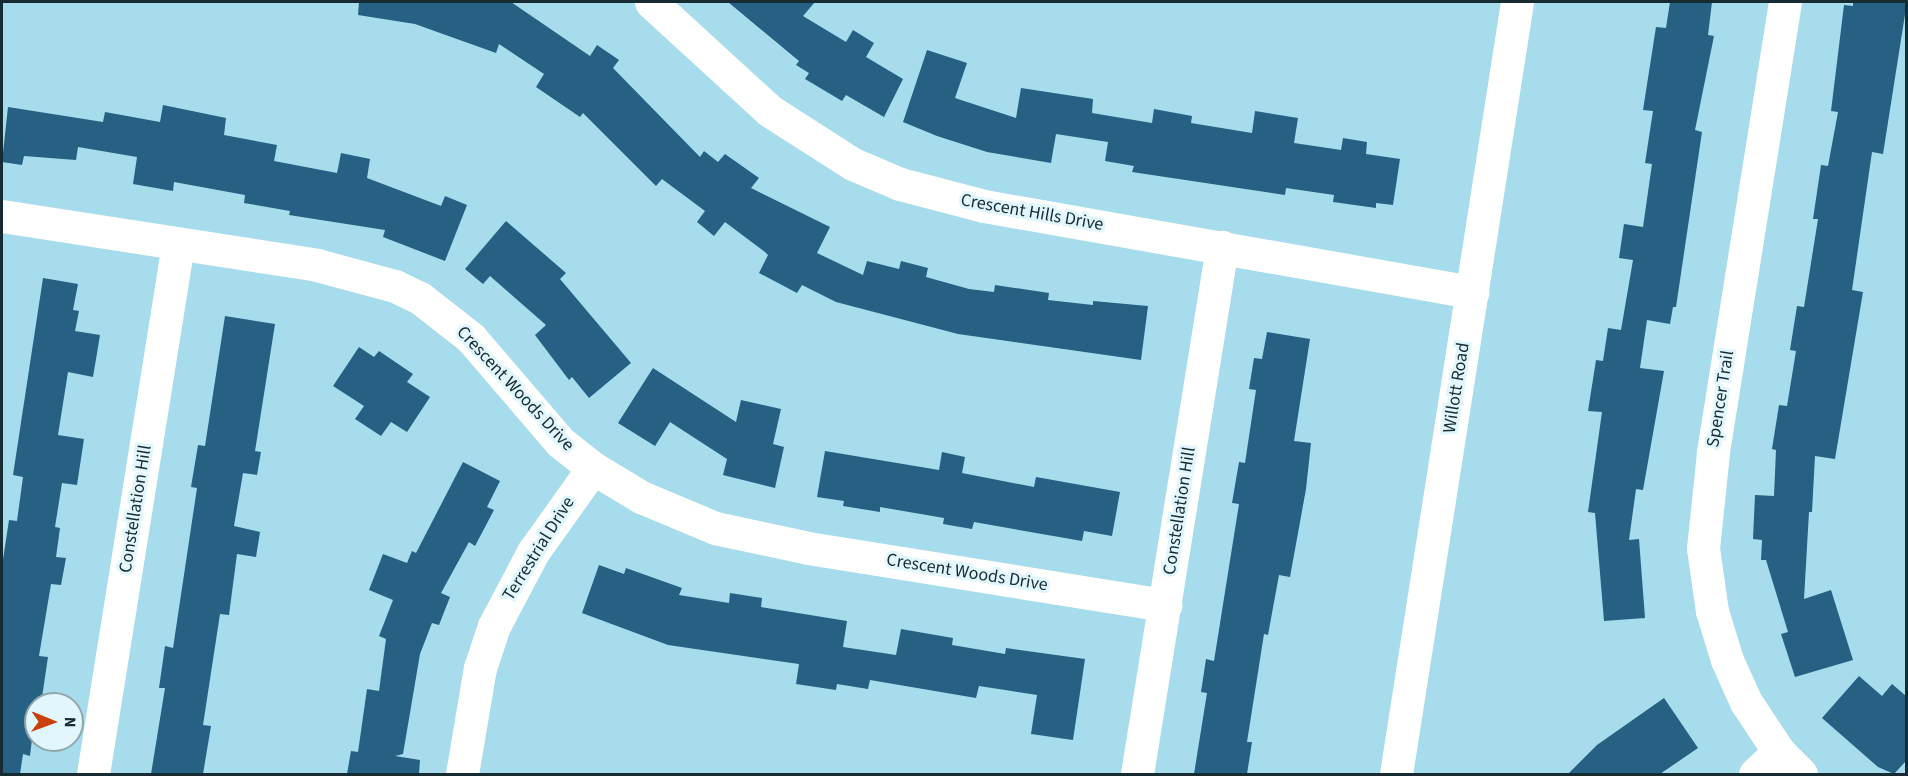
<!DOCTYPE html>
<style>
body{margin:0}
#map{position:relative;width:1908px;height:776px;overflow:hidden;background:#a6dcec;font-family:"Source Sans 3",sans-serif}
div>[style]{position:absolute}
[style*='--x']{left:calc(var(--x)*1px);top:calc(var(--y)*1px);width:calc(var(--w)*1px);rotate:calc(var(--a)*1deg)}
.building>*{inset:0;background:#266082}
.street>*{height:33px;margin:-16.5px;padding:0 16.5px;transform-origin:16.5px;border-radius:16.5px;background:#fff}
.secondary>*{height:33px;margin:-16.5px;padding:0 16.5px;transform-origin:16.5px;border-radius:16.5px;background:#fff}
span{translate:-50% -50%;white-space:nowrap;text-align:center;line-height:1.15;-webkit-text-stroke:6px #e2f7fd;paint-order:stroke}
.street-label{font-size:18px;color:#162c32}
.frame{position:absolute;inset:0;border:3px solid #162c32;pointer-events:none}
.north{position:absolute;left:24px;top:692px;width:60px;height:60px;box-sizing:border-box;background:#e2f7fd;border:2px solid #90a6ac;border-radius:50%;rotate:91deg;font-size:16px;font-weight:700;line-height:24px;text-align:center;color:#162c32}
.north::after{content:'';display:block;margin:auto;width:21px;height:27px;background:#c8400c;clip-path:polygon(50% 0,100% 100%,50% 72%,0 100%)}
</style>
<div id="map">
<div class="building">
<i style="clip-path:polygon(359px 2px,511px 2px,590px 56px,597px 45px,619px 60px,613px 68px,700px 157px,704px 151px,718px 162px,725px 154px,759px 178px,751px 188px,830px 227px,817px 253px,863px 275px,867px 261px,899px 269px,901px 261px,928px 268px,926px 277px,969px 289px,994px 292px,995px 285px,1049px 293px,1048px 300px,1093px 305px,1093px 301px,1148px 306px,1141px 360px,958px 334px,836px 302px,802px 285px,797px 293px,759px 273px,768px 255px,765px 252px,725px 222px,714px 236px,697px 222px,705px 211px,662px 179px,656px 186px,583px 113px,580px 117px,536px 87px,544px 74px,499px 44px,496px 53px,415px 24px,358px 15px)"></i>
<i style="clip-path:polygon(728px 2px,815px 2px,803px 16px,846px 42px,853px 30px,874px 43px,866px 57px,903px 79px,884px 117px,846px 95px,842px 101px,805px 79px,809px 73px,796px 65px,799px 61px)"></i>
<i style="clip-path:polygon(1670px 2px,1712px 2px,1708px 35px,1714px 36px,1695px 130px,1702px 132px,1676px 307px,1673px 307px,1670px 324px,1647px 320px,1640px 368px,1664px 371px,1643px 490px,1636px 489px,1629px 540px,1639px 539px,1645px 618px,1604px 621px,1595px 513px,1588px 512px,1602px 412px,1588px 411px,1596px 360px,1603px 361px,1608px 328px,1621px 330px,1633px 260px,1619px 258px,1624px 224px,1643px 227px,1652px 164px,1645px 163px,1653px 111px,1643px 110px,1656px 27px,1666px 28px)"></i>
<i style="clip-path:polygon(1853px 2px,1906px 2px,1906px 8px,1883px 154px,1872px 152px,1852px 290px,1863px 292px,1835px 459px,1815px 456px,1812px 512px,1809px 512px,1804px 599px,1831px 590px,1853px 660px,1795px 677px,1781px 634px,1788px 632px,1766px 560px,1761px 560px,1762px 540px,1753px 539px,1755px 495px,1774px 496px,1776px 450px,1772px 449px,1779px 405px,1787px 406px,1796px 351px,1790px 350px,1797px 306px,1804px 307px,1818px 219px,1813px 219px,1821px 165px,1828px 166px,1838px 112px,1831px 111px,1844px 5px,1853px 6px)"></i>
<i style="clip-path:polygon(927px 50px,967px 63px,955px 98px,1016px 118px,1021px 88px,1093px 99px,1092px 113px,1152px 123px,1154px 109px,1192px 116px,1191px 123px,1252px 133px,1255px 111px,1298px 118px,1294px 143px,1341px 150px,1343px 138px,1367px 142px,1366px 154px,1400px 159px,1393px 205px,1376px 203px,1376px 208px,1333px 202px,1334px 195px,1286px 188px,1285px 195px,1132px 172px,1134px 166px,1105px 161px,1108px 142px,1056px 134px,1051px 163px,987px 152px,937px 136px,903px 122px)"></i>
<i style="clip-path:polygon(163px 105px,226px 118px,224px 135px,277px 145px,274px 161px,337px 173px,341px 153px,370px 159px,367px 178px,441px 206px,445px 196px,467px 205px,445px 261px,383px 237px,385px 230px,289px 215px,290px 211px,244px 203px,245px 195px,174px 182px,173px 191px,133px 184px,137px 157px,78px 147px,76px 160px,24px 156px,22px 165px,2px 162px,8px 107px,103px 122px,105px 112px,160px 122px)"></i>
<i style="clip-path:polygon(506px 221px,566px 273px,560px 279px,631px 363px,589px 398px,572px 377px,569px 380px,535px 335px,546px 325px,490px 276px,483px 284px,465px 269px)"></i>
<i style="clip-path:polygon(43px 278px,78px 284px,73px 310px,79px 311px,75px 331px,100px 335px,93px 377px,68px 372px,58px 435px,84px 439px,77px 485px,62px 483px,55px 527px,60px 528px,56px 557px,66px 558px,61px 585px,51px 584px,39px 656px,48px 657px,41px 704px,36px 704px,30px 756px,23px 754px,20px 774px,2px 774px,2px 566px,9px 520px,17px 521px,23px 477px,13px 475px)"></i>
<i style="clip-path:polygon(225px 316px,275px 324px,255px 451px,261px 452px,257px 475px,243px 473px,234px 526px,260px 532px,256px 557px,237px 554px,229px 615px,220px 614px,203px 725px,211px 726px,203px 774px,151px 774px,165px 688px,159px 688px,165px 646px,173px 648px,197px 488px,191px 487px,198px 445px,205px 446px)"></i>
<i style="clip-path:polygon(1267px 332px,1310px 339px,1294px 441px,1311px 443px,1306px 489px,1290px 577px,1279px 575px,1268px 635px,1264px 634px,1247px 742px,1252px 742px,1247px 774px,1194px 774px,1207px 693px,1201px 692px,1206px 659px,1214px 661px,1239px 504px,1232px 503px,1239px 462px,1245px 463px,1256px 390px,1249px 389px,1254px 358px,1262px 359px)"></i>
<i style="clip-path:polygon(359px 347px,374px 357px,379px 351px,413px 374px,407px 382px,430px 397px,407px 432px,391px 422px,381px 436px,355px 419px,364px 406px,333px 386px)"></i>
<i style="clip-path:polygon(653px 368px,736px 422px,741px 400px,781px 409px,773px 444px,784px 447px,775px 488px,723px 475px,727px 459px,670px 422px,655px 446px,618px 423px)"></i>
<i style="clip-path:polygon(825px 451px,939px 470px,942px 452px,965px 457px,962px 473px,1034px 487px,1036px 477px,1120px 492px,1112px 536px,1084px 531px,1082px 541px,974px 522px,972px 529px,943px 524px,944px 518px,880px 507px,880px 512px,843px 506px,844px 501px,817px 497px)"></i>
<i style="clip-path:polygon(463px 462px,500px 481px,487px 507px,494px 510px,475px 546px,469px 542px,441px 593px,450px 597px,439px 625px,432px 623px,420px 654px,403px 754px,395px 756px,420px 760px,419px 774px,347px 774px,351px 751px,358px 752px,367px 689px,379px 691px,386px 639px,379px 636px,393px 600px,369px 590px,383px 554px,407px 563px,412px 551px,416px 553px)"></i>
<i style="clip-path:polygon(599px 565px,624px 574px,626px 568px,682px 588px,679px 595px,729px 603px,730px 593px,762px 598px,761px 607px,847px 621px,843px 647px,896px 655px,901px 629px,953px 638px,952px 645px,1005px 654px,1006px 648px,1085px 659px,1073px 740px,1031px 734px,1037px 695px,979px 686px,976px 698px,870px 680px,868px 689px,837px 684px,836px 690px,796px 684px,799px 664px,668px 645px,582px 613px)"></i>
<i style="clip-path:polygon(1859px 676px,1882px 696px,1892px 684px,1906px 696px,1906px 761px,1894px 774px,1878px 767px,1822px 718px)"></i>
<i style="clip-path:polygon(1664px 698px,1698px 748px,1660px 774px,1568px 774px,1597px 745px)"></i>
</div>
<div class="street">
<i style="--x:651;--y:2;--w:161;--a:42.5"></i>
<i style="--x:770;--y:111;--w:98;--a:32.6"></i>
<i style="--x:853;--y:164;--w:51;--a:23.1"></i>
<i style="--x:900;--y:184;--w:87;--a:14.7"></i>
<i style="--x:984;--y:206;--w:496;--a:10"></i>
<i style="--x:1785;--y:2;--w:457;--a:99.1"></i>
<i style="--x:1713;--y:453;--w:96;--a:96"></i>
<i style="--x:1703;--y:548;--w:64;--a:81.9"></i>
<i style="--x:1712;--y:611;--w:51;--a:73"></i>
<i style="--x:1727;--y:660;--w:46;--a:65.7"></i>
<i style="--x:1746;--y:702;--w:60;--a:56.6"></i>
<i style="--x:1779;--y:752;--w:31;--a:45"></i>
<i style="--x:2;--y:216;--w:319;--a:8.8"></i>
<i style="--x:317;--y:265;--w:81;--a:15.1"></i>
<i style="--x:395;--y:286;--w:28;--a:26"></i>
<i style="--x:420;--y:298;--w:65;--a:38.1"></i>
<i style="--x:471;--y:338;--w:137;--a:49.4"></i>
<i style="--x:560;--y:442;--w:42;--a:38.2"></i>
<i style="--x:593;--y:468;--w:56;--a:31.1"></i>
<i style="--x:641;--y:497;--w:80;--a:22.7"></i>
<i style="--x:715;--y:528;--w:95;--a:12.1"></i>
<i style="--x:808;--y:548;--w:362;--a:9.1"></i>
<i style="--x:93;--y:774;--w:537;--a:-80.89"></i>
<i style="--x:462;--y:774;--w:108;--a:-80.4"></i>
<i style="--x:480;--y:668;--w:44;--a:-71.6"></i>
<i style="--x:494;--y:626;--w:84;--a:-62.2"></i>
<i style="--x:533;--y:552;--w:103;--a:-54.5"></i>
<i style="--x:1137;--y:774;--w:534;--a:-80.84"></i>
<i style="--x:1755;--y:774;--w:33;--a:-43"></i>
</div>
<div class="secondary">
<i style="--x:1396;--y:774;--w:781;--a:-81.09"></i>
</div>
<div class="street-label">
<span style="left:1032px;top:213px;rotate:10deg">Crescent Hills Drive</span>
<span style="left:1457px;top:388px;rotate:-81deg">Willott Road</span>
<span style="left:515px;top:389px;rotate:47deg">Crescent Woods Drive</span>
<span style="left:1721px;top:399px;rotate:-81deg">Spencer Trail</span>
<span style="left:136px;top:509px;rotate:-81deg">Constellation Hill</span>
<span style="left:1180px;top:511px;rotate:-81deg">Constellation Hill</span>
<span style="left:539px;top:549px;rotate:-58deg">Terrestrial Drive</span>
<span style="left:967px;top:573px;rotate:9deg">Crescent Woods Drive</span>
</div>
<div class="frame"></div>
<div class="north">N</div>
</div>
